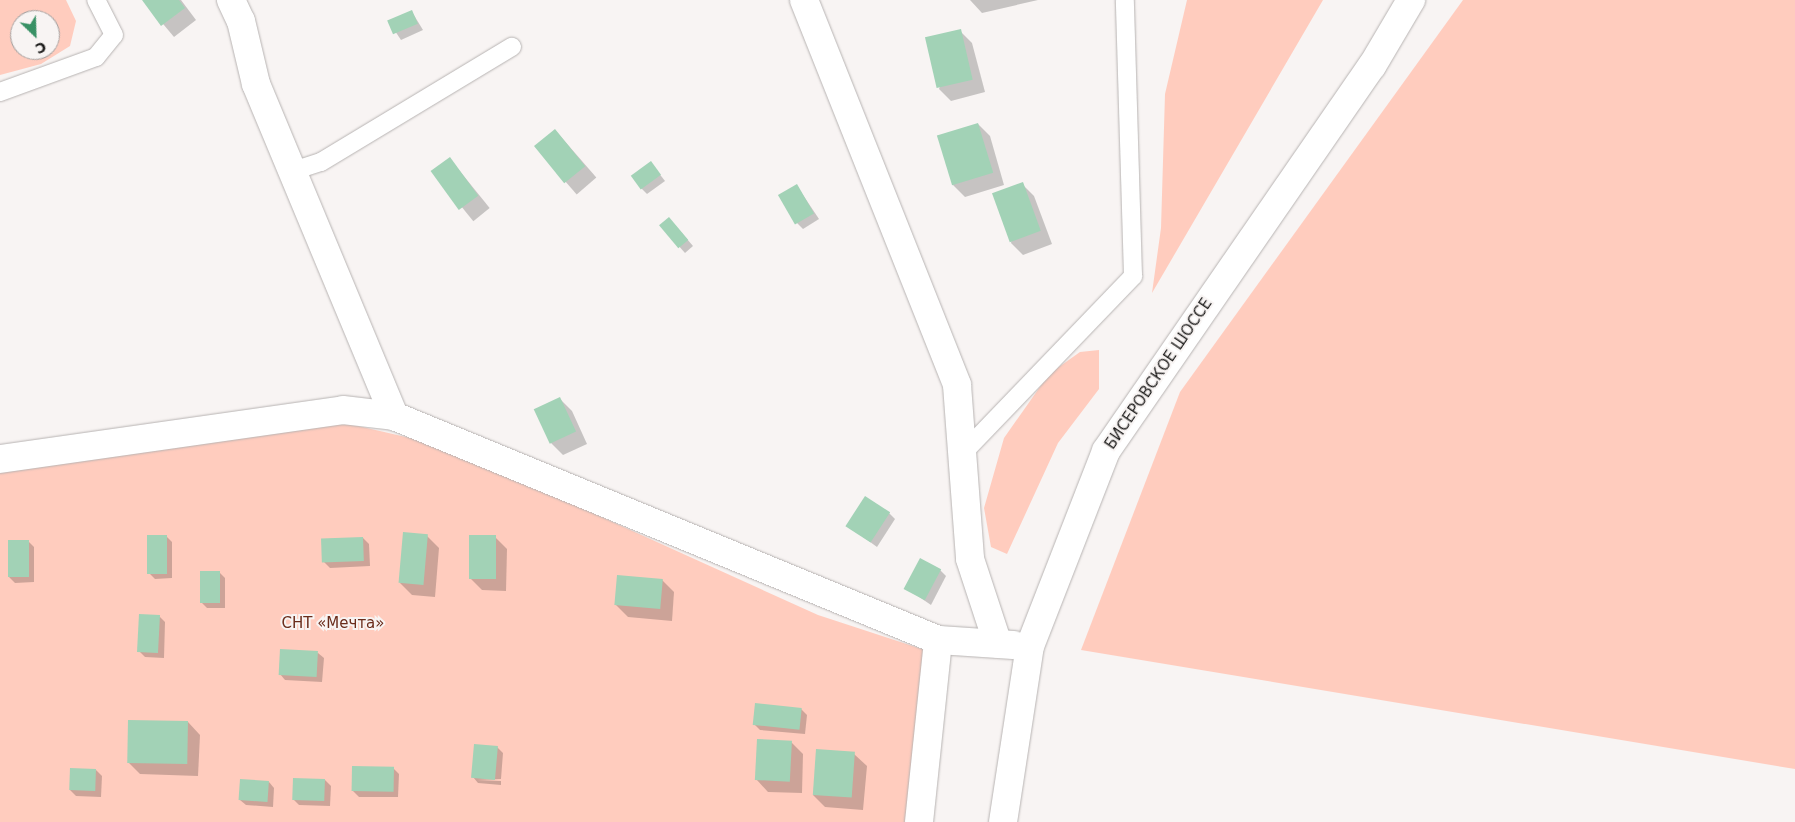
<!DOCTYPE html>
<meta charset="utf-8">
<style>
body{margin:0}
#map{position:relative;width:1795px;height:822px;overflow:hidden;background:#f8f4f3;font-family:"DejaVu Sans",sans-serif}
div>[style]{position:absolute}
[style*='--x']{left:calc(var(--x)*1px);top:calc(var(--y)*1px);width:calc(var(--w)*1px);rotate:calc(var(--a)*1deg)}
.green>*{inset:0;background:#ffccbe}
.shadow>*{inset:0;background:#0003;transform-origin:0 0}
.building>*{inset:0;background:#a2d2b6;transform-origin:0 0}
.roads{filter:drop-shadow(0 0 1px #b7b3b2) drop-shadow(0 0 1px #b7b3b2)}
.lane>*{height:18px;margin:-9px;padding:0 9px;transform-origin:9px;border-radius:9px;background:#fff}
.street>*{height:28px;margin:-14px;padding:0 14px;transform-origin:14px;border-radius:14px;background:#fff}
.secondary>*{height:28px;margin:-14px;padding:0 14px;transform-origin:14px;border-radius:14px;background:#fff}
span{translate:-50% -50%;white-space:nowrap;text-align:center;line-height:1.15;-webkit-text-stroke:4px #f8f4f3;paint-order:stroke}
.street-label{font-size:15px;color:#1e1d1c}
.park-label{font-size:15px;color:#6a2c1b}
.north{position:absolute;left:10px;top:10px;width:50px;height:50px;box-sizing:border-box;background:#f8f4f3;border:1px solid #a19e9d;border-radius:50%;rotate:156deg;font-size:14px;font-weight:700;line-height:20px;text-align:center;color:#1e1d1c}
.north::after{content:'';display:block;margin:auto;width:18px;height:22px;background:#399165;clip-path:polygon(50% 0,100% 100%,50% 72%,0 100%)}
</style>
<div id="map">
<div class="green">
<i style="clip-path:polygon(evenodd,0 0,66px 0,76px 21px,70px 46px,41px 64px,0 75px,0 0,20px 20px,50px 20px,50px 50px,20px 50px,20px 20px)"></i>
<i style="clip-path:polygon(1187px 0,1323px 0,1152px 293px,1161px 228px,1165px 94px)"></i>
<i style="clip-path:polygon(1463px 0,1795px 0,1795px 769px,1081px 650px,1180px 392px)"></i>
<i style="clip-path:polygon(1099px 350px,1099px 389px,1058px 443px,1007px 554px,991px 547px,984px 508px,1004px 438px,1049px 374px,1080px 352px)"></i>
<i style="clip-path:polygon(345px 423px,445px 446px,818px 615px,931px 652px,906px 822px,0 822px,0 468px)"></i>
</div>
<div class="shadow">
<i style="clip-path:polygon(143px 0,181px 0,196px 20px,174px 37px)"></i>
<i style="clip-path:polygon(1038px 0,982px 13px,970px 0)"></i>
<i style="clip-path:polygon(412px 12px,423px 30px,401px 40px,389px 22px)"></i>
<i style="clip-path:polygon(960px 31px,972px 43px,985px 92px,951px 101px,939px 89px)"></i>
<i style="clip-path:polygon(978px 124px,990px 136px,1004px 185px,965px 197px,953px 185px)"></i>
<i style="left:555px;top:130px;width:63px;height:26px;rotate:49deg"></i>
<i style="left:450px;top:159px;width:63px;height:21px;rotate:51deg"></i>
<i style="clip-path:polygon(651px 163px,665px 181px,647px 194px,641px 188px)"></i>
<i style="clip-path:polygon(1022px 184px,1034px 196px,1052px 244px,1023px 255px,1011px 243px)"></i>
<i style="clip-path:polygon(797px 186px,819px 219px,803px 229px,797px 223px)"></i>
<i style="clip-path:polygon(675px 225px,693px 246px,685px 253px,661px 226px)"></i>
<i style="clip-path:polygon(560px 399px,572px 411px,587px 444px,563px 455px,551px 443px)"></i>
<i style="clip-path:polygon(889px 513px,895px 519px,877px 547px,848px 526px)"></i>
<i style="clip-path:polygon(166px 536px,172px 542px,172px 578px,155px 579px,149px 573px)"></i>
<i style="clip-path:polygon(427px 536px,439px 548px,435px 597px,412px 595px,400px 583px)"></i>
<i style="clip-path:polygon(495px 537px,507px 549px,506px 591px,482px 590px,470px 578px)"></i>
<i style="clip-path:polygon(363px 538px,369px 544px,370px 566px,330px 568px,324px 562px)"></i>
<i style="clip-path:polygon(28px 541px,34px 547px,34px 582px,15px 583px,9px 577px)"></i>
<i style="clip-path:polygon(940px 570px,946px 576px,931px 605px,906px 588px)"></i>
<i style="clip-path:polygon(219px 572px,225px 578px,225px 608px,207px 608px,201px 602px)"></i>
<i style="clip-path:polygon(662px 580px,674px 592px,672px 621px,628px 617px,616px 605px)"></i>
<i style="clip-path:polygon(159px 616px,165px 622px,164px 658px,145px 657px,139px 651px)"></i>
<i style="clip-path:polygon(318px 653px,324px 658px,322px 682px,285px 680px,280px 674px)"></i>
<i style="clip-path:polygon(801px 709px,807px 715px,805px 734px,760px 730px,754px 724px)"></i>
<i style="clip-path:polygon(188px 722px,200px 735px,198px 776px,140px 774px,128px 762px)"></i>
<i style="clip-path:polygon(791px 742px,803px 754px,802px 793px,768px 792px,756px 779px)"></i>
<i style="clip-path:polygon(497px 747px,503px 753px,501px 779px,477px 780px,501px 781px,501px 785px,478px 783px,473px 777px)"></i>
<i style="clip-path:polygon(854px 754px,867px 766px,863px 810px,825px 807px,813px 795px)"></i>
<i style="clip-path:polygon(393px 768px,399px 774px,398px 797px,359px 797px,353px 791px)"></i>
<i style="clip-path:polygon(96px 770px,102px 776px,101px 797px,76px 796px,70px 790px)"></i>
<i style="clip-path:polygon(325px 780px,331px 786px,330px 806px,299px 805px,293px 799px)"></i>
<i style="clip-path:polygon(269px 782px,274px 788px,273px 807px,246px 805px,240px 800px)"></i>
</div>
<div class="building">
<i style="clip-path:polygon(142px 0,179px 0,185px 8px,161px 26px)"></i>
<i style="left:412px;top:10px;width:15px;height:27px;rotate:67deg"></i>
<i style="left:961px;top:29px;width:52px;height:37px;rotate:77deg"></i>
<i style="left:978px;top:123px;width:52px;height:43px;rotate:73deg"></i>
<i style="left:555px;top:129px;width:48px;height:27px;rotate:51deg"></i>
<i style="left:450px;top:157px;width:48px;height:24px;rotate:54deg"></i>
<i style="left:651px;top:161px;width:17px;height:25px;rotate:54deg"></i>
<i style="left:1023px;top:182px;width:52px;height:33px;rotate:70deg"></i>
<i style="left:797px;top:184px;width:34px;height:22px;rotate:60deg"></i>
<i style="left:669px;top:217px;width:30px;height:13px;rotate:50deg"></i>
<i style="left:560px;top:397px;width:38px;height:29px;rotate:65deg"></i>
<i style="left:865px;top:496px;width:30px;height:36px;rotate:33deg"></i>
<i style="left:403px;top:532px;width:25px;height:51px;rotate:5deg"></i>
<i style="left:147px;top:535px;width:20px;height:39px"></i>
<i style="left:469px;top:535px;width:27px;height:44px"></i>
<i style="left:363px;top:537px;width:24px;height:42px;rotate:88deg"></i>
<i style="left:8px;top:540px;width:21px;height:37px"></i>
<i style="left:920px;top:558px;width:24px;height:35px;rotate:28deg"></i>
<i style="left:200px;top:571px;width:20px;height:32px"></i>
<i style="left:617px;top:575px;width:46px;height:30px;rotate:5deg"></i>
<i style="left:139px;top:614px;width:21px;height:38px;rotate:3deg"></i>
<i style="left:280px;top:649px;width:38px;height:26px;rotate:3deg"></i>
<i style="left:755px;top:703px;width:47px;height:22px;rotate:6deg"></i>
<i style="left:128px;top:720px;width:60px;height:43px;rotate:1deg"></i>
<i style="left:757px;top:739px;width:35px;height:41px;rotate:3deg"></i>
<i style="left:474px;top:744px;width:24px;height:34px;rotate:5deg"></i>
<i style="left:816px;top:749px;width:39px;height:46px;rotate:4deg"></i>
<i style="left:352px;top:766px;width:42px;height:25px;rotate:1deg"></i>
<i style="left:70px;top:768px;width:26px;height:22px;rotate:2deg"></i>
<i style="left:293px;top:778px;width:32px;height:22px;rotate:2deg"></i>
<i style="left:240px;top:779px;width:29px;height:21px;rotate:4deg"></i>
</div>
<div class="roads">
<div class="lane">
<i style="--x:0;--y:92;--w:102;--a:-20"></i>
<i style="--x:96;--y:57;--w:28;--a:-51"></i>
<i style="--x:114;--y:35;--w:39;--a:-117"></i>
<i style="--x:293;--y:171;--w:29;--a:-18"></i>
<i style="--x:321;--y:162;--w:223;--a:-31.1"></i>
<i style="--x:962;--y:454;--w:247;--a:-46.1"></i>
<i style="--x:1133;--y:276;--w:276;--a:-91.7"></i>
</div>
<div class="street">
<i style="--x:231;--y:0;--w:23;--a:65"></i>
<i style="--x:241;--y:21;--w:65;--a:76.6"></i>
<i style="--x:256;--y:84;--w:360;--a:67.4"></i>
<i style="--x:804;--y:0;--w:414;--a:68.3"></i>
<i style="--x:957;--y:385;--w:174;--a:85.7"></i>
<i style="--x:970;--y:559;--w:89;--a:71.8"></i>
<i style="--x:0;--y:459;--w:346;--a:-8.1"></i>
<i style="--x:343;--y:410;--w:51;--a:6.7"></i>
<i style="--x:394;--y:416;--w:588;--a:22.38"></i>
<i style="--x:919;--y:822;--w:183;--a:-84"></i>
<i style="--x:938;--y:640;--w:76;--a:3.8"></i>
</div>
<div class="secondary">
<i style="--x:1003;--y:822;--w:178;--a:-81.3"></i>
<i style="--x:1030;--y:646;--w:209;--a:-68.7"></i>
<i style="--x:1106;--y:451;--w:468;--a:-55.4"></i>
<i style="--x:1372;--y:66;--w:77;--a:-59.4"></i>
</div>
</div>
<div class="street-label">
<span style="left:1159px;top:374px;rotate:-56deg">БИСЕРОВСКОЕ ШОССЕ</span>
</div>
<div class="park-label">
<span style="left:333px;top:624px">СНТ «Мечта»</span>
</div>
<div class="north">С</div>
</div>
